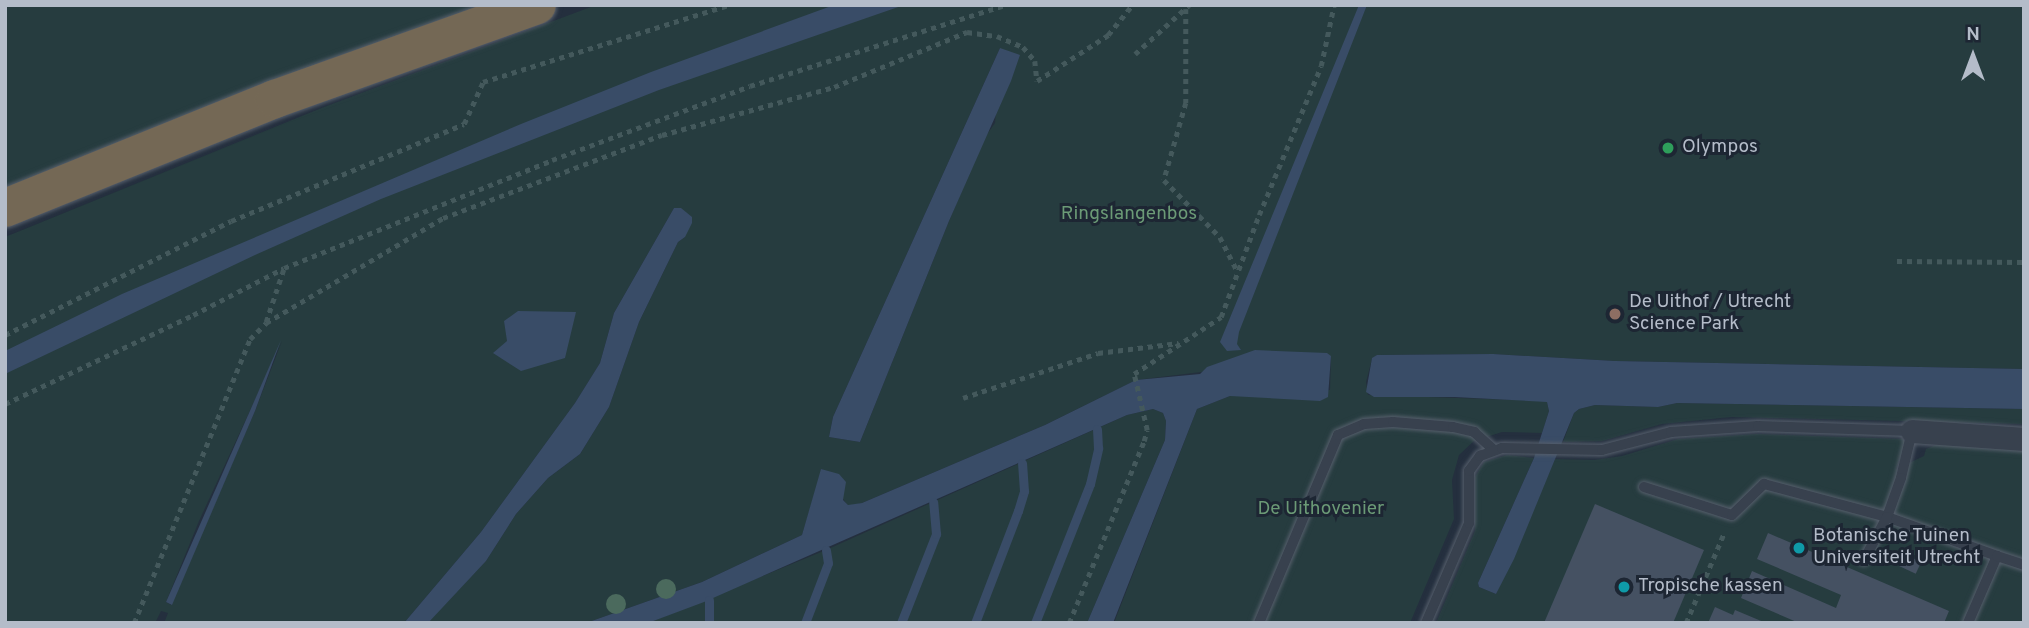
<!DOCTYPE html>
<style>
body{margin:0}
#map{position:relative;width:2029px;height:628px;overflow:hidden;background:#242f3e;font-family:Overpass,sans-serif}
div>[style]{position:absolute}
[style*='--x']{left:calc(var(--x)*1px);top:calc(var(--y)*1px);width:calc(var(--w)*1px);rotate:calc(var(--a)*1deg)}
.green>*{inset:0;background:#263c3f}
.water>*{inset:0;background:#394c67}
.stream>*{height:9px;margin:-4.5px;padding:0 4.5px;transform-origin:4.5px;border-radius:4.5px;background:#394c67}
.building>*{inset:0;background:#455162;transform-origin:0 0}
.path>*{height:4.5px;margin-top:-2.25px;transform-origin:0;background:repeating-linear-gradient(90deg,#44595c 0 5px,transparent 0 10px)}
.roads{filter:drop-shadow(0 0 2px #565f6c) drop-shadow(0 0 2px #565f6c)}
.service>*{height:10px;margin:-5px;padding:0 5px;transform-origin:5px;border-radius:5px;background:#38414e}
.minor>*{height:23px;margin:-11.5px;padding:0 11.5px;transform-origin:11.5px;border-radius:11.5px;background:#38414e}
.motorway>*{height:38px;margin:-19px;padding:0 19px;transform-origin:19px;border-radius:19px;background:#746855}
.trees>*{width:20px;height:20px;margin:-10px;border-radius:50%;background:#4b6a5d}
.dots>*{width:19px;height:19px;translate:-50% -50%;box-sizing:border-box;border:4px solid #1d2633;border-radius:50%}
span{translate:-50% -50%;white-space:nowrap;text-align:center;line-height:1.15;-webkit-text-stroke:6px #1d2633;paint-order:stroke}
.poi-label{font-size:19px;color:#b4bcc9}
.left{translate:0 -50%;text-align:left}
.park-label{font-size:19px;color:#6b9a76}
.frame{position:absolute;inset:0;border:7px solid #b4bcc9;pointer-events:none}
.north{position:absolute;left:1938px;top:21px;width:70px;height:70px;-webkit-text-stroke:5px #1d2633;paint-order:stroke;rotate:0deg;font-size:19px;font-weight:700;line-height:28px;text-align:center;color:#b4bcc9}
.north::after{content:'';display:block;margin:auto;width:24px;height:32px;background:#b4bcc9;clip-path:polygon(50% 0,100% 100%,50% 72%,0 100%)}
</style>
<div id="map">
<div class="green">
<i style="clip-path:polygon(5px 5px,481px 5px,5px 193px)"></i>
<i style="clip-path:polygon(evenodd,596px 5px,2024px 5px,2024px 369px,1615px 361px,1493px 354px,1377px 355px,1372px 359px,1366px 382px,1368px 395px,1547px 401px,1549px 411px,1542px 433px,1502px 432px,1474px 441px,1459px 455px,1452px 480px,1454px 519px,1410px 623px,1114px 623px,1197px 409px,1230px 396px,1330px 390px,1331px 356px,1136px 380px,1045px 425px,862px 503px,848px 506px,822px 469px,802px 535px,702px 582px,586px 623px,427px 623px,486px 561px,516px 514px,548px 478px,580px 454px,609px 407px,639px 322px,678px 242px,685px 237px,674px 208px,614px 313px,600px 363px,575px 403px,481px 532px,404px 623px,164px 623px,168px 613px,161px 611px,155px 623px,5px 623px,5px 237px,324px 107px,596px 5px,1000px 48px,995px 123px,983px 140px,949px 221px,860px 442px,829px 437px,833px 417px,1000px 48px,596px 5px,282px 341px,255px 411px,171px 605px,166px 602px,199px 521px,282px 341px)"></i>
<i style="clip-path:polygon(1677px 403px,2024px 409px,2024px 424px,1731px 417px,1662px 424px,1602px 441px,1563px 442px,1574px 413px,1579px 409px,1595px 405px,1658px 407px)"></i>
<i style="clip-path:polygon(1153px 409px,1163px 413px,1166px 421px,1165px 440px,1087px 623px,648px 623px,826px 550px,1127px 415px)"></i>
<i style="clip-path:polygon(1757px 434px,1903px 439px,1906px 442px,1896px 469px,1924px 456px,1926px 449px,1938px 444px,2024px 447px,2024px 623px,1436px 623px,1475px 531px,1475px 477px,1484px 462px,1507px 455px,1534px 458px,1478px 583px,1479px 587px,1496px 594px,1555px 459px,1594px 460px,1622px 456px,1678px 439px)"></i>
</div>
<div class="water">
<i style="clip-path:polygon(834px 5px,904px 5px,659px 90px,381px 199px,255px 255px,5px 374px,5px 351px,122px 294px,521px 124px,651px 72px)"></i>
<i style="clip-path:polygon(1359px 5px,1367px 5px,1239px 332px,1237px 344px,1241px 350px,1227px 351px,1220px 342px)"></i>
<i style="clip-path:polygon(1000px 48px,1020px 55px,1011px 81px,949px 221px,860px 442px,829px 437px,833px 417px)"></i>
<i style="clip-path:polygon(674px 208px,681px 208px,692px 217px,692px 223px,685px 237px,678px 242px,639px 322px,609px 407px,580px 454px,548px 478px,516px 514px,486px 561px,428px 623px,404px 623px,481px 532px,575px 403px,600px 363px,614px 313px)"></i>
<i style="clip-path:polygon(518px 311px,576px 312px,565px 358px,521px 371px,493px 353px,507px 341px,504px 321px)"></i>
<i style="clip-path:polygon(281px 340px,255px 411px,172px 605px,166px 602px)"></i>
<i style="clip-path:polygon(1255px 350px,1327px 353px,1331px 356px,1328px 397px,1320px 401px,1230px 396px,1197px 409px,1113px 623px,1087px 623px,1165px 440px,1166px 421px,1163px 413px,1153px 409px,1127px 415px,704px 602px,648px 623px,586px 623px,702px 582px,802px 535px,821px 469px,839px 474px,846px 482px,843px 500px,848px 505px,862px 503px,1045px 425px,1136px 380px,1200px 374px,1207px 367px)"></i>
<i style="clip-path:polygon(1493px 354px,1615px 361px,2024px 369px,2024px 409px,1677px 403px,1658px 407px,1595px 405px,1579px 409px,1574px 413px,1514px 559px,1496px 594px,1479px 587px,1478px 583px,1534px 458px,1549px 411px,1547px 402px,1454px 397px,1374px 397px,1366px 392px,1372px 358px,1377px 355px)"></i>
</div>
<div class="stream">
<i style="--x:709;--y:623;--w:23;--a:-90"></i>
<i style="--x:805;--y:623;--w:64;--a:-69"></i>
<i style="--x:828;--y:563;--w:13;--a:-99"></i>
<i style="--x:901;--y:623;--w:96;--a:-68.5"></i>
<i style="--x:936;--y:534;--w:32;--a:-95"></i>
<i style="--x:975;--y:623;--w:120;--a:-69"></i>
<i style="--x:1018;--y:511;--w:21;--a:-73"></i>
<i style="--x:1024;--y:491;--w:28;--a:-94"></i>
<i style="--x:1035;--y:623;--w:149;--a:-68.4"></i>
<i style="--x:1090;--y:484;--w:37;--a:-77"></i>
<i style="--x:1098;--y:448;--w:19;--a:-93"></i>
</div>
<div class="building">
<i style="clip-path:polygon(1595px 504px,1704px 550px,1673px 623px,1544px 623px)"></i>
<i style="clip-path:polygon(1768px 533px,1949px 611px,1944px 623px,1799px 623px,1741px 598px,1752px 571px,1836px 608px,1841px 595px,1757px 559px)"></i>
<i style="left:1904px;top:554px;width:19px;height:13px;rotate:25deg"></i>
<i style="clip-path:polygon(1715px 607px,1733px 615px,1735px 610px,1766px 623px,1708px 623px)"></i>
</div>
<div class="path">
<i style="--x:1186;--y:9;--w:94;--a:90"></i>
<i style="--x:1186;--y:103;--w:80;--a:105.9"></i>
<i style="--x:1164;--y:180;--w:80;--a:45.5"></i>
<i style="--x:1220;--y:237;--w:39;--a:63"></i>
<i style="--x:1135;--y:54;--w:73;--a:-42.2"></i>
<i style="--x:1897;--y:261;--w:127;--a:0.5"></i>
<i style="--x:266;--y:322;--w:57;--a:-71.6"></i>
<i style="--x:284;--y:268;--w:289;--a:-21.9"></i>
<i style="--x:552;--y:160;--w:211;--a:-20.5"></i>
<i style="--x:750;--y:86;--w:268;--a:-17.6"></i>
<i style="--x:5;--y:335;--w:253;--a:-26.8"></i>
<i style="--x:231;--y:221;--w:252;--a:-22.6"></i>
<i style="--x:464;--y:124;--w:46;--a:-65.7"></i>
<i style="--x:483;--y:82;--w:257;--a:-17.4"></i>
<i style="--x:963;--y:398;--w:142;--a:-18.4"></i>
<i style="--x:1098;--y:353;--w:81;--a:-7.1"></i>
<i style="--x:5;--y:404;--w:208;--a:-25.3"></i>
<i style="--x:193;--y:315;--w:102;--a:-27.3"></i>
<i style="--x:134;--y:623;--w:307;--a:-67.8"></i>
<i style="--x:250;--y:339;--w:23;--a:-45"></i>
<i style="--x:266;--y:323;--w:206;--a:-30.7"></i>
<i style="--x:443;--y:218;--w:234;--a:-20.8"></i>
<i style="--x:662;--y:135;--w:179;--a:-15.6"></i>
<i style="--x:834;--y:87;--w:144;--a:-22.5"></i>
<i style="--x:967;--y:32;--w:30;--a:8"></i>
<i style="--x:997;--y:36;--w:28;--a:23"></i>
<i style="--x:1023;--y:47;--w:18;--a:49"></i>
<i style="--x:1035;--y:61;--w:20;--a:84"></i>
<i style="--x:1037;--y:81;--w:85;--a:-32.9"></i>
<i style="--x:1108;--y:35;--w:38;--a:-51"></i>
<i style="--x:1069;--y:623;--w:197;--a:-67.6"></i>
<i style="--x:1144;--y:441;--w:11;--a:-75"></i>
<i style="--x:1147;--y:430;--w:57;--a:-103.1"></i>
<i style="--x:1134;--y:374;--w:104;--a:-33.2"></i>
<i style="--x:1221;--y:317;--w:109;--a:-69.6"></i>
<i style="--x:1259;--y:215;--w:161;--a:-67.4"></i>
<i style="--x:1321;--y:66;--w:62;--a:-78"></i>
<i style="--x:1686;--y:623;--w:98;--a:-67.1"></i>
</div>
<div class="roads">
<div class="service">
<i style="--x:1644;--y:487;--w:92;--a:17.7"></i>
<i style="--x:1732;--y:515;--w:45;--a:-44.1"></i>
<i style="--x:1764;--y:484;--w:127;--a:15"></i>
<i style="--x:1887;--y:517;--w:117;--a:19.5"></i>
<i style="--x:1259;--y:623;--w:204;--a:-67.2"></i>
<i style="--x:1338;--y:435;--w:28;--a:-23"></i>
<i style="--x:1364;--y:424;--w:29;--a:-4"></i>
<i style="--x:1393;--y:422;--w:60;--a:4.8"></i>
<i style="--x:1453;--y:427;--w:22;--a:13"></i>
<i style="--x:1474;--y:432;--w:25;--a:42"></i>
<i style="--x:1426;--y:623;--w:109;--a:-66.7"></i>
<i style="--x:1469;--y:523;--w:52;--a:-90"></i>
<i style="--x:1469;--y:471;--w:19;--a:-54"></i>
<i style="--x:1480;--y:456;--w:23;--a:-20"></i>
<i style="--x:1502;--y:448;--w:100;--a:1.1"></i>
<i style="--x:1602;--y:450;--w:71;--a:-14.6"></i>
<i style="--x:1671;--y:432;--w:87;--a:-3.9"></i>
<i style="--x:1758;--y:426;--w:154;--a:1.9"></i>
<i style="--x:1912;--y:431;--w:48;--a:103.2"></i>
<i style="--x:1901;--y:478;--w:41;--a:109.7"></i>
<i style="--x:1887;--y:517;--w:49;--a:118.1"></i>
<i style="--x:1968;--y:623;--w:73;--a:-66.6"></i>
<i style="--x:1997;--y:556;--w:28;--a:18"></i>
</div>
<div class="minor">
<i style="--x:1912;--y:431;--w:112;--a:4.1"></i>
</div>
<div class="motorway">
<i style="--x:5;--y:208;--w:291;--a:-22"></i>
<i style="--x:275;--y:99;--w:278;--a:-19.7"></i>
</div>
</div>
<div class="trees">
<i style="left:666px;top:589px"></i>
<i style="left:616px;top:604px"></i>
</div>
<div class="dots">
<i style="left:1668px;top:148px;background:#2e9e5b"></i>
<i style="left:1615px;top:314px;background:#8d6e63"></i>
<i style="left:1799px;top:548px;background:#0f9aa8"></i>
<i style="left:1624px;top:587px;background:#0f9aa8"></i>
</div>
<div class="poi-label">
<span class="left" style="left:1682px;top:148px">Olympos</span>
<span class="left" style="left:1629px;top:314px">De Uithof / Utrecht<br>Science Park</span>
<span class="left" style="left:1813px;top:548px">Botanische Tuinen<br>Universiteit Utrecht</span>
<span class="left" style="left:1638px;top:587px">Tropische kassen</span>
</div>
<div class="park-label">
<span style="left:1129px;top:215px">Ringslangenbos</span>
<span style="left:1321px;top:510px">De Uithovenier</span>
</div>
<div class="frame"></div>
<div class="north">N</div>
</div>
